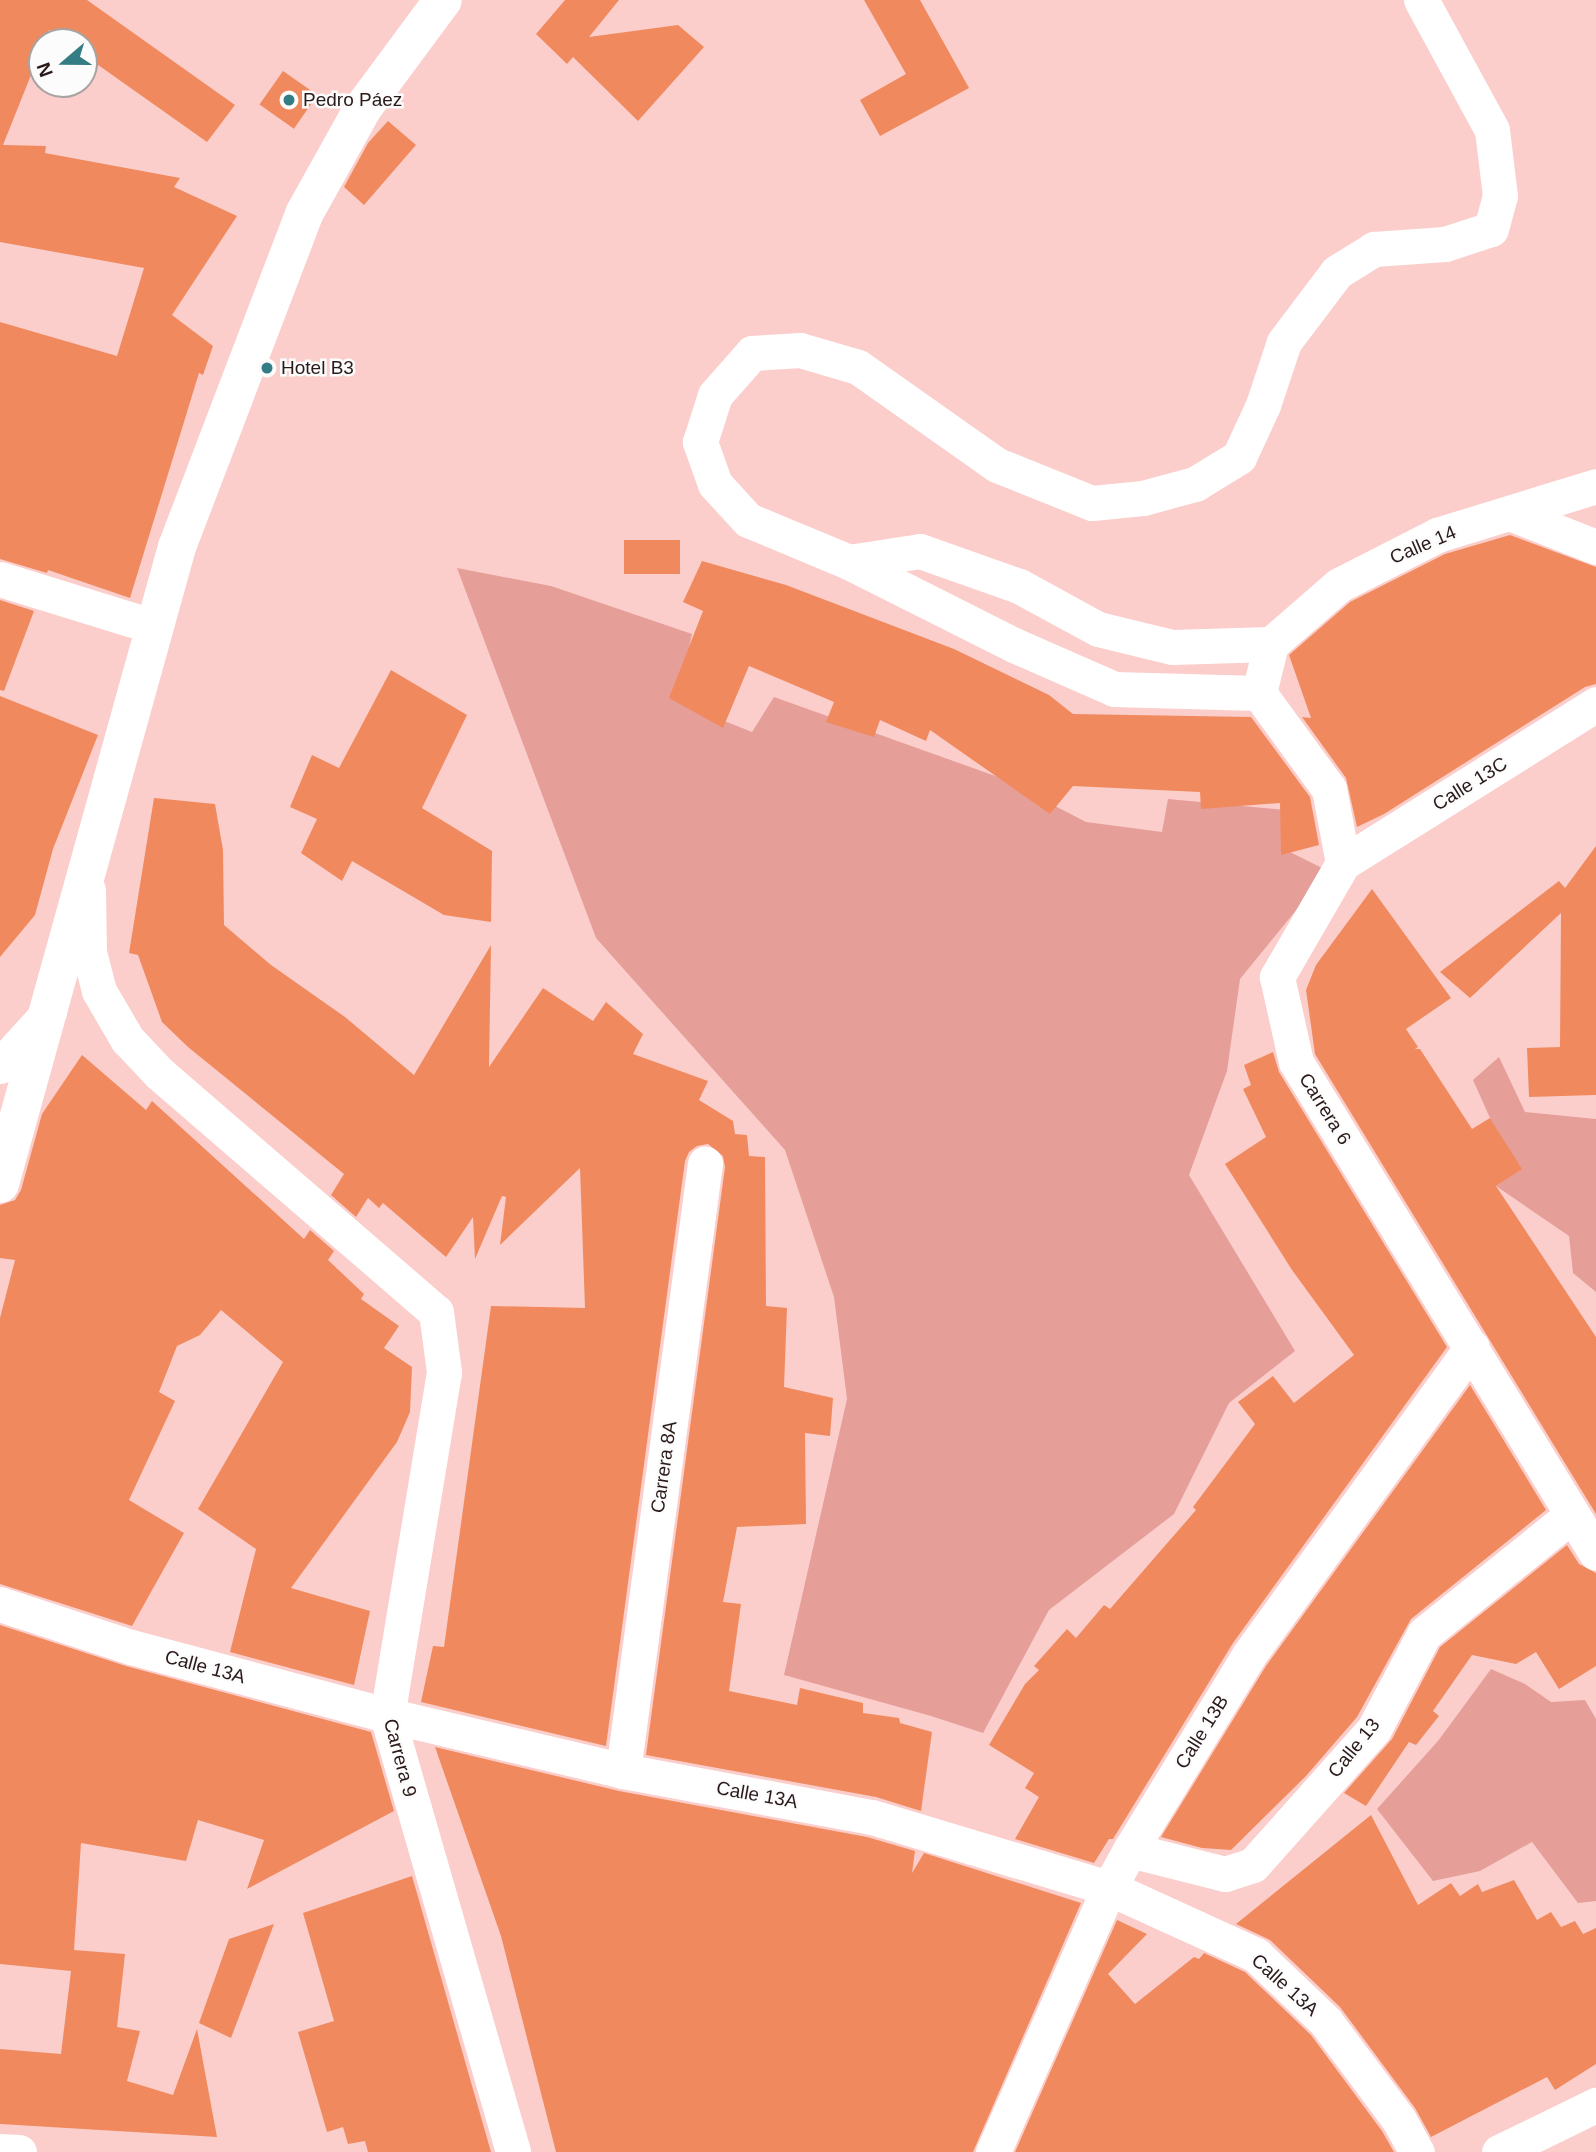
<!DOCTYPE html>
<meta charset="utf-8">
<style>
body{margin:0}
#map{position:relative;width:1596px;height:2152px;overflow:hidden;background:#fbcecb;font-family:Helvetica,sans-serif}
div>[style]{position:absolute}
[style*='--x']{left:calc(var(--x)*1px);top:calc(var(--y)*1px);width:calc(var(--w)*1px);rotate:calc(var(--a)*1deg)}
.green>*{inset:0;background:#e69e99}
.building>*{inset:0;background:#f08a5e;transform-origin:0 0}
.minor>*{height:35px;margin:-17.5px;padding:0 17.5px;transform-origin:17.5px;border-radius:17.5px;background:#fff}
.tertiary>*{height:38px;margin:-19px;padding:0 19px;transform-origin:19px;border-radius:19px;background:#fff}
.dots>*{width:19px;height:19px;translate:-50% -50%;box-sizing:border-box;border:4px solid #fcfcfc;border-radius:50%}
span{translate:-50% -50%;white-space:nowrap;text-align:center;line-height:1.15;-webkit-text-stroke:5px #fcfcfc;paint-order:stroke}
.poi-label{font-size:19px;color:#2a1a19}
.left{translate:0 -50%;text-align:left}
.street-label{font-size:19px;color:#2a1a19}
.north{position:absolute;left:28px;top:28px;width:70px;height:70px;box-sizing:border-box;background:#fcfcfc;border:2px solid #a8a2a1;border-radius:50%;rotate:250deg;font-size:19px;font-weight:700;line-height:28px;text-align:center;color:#2a1a19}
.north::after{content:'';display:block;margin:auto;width:24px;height:32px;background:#357d84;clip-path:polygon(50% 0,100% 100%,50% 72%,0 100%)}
</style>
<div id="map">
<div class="green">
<i style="clip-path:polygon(457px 568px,551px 586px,692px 634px,677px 702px,752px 732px,774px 697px,1001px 778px,1086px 822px,1162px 832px,1168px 799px,1285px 810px,1290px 852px,1328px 871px,1240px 979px,1227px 1071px,1189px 1175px,1295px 1351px,1229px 1403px,1174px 1514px,1049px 1610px,983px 1733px,931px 1716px,784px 1675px,847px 1399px,834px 1297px,785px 1150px,596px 938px)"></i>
<i style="clip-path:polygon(1499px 1057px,1525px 1112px,1596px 1119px,1596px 1292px,1573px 1273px,1569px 1236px,1496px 1186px,1521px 1169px,1490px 1118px,1473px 1080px)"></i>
<i style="clip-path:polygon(1491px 1669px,1525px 1684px,1551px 1702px,1585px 1700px,1596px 1719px,1596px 1901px,1578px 1903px,1532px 1842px,1480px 1871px,1433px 1881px,1377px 1809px,1438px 1741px)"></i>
</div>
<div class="building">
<i style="clip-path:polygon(0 0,87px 0,235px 105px,207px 142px,84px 55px,84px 42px,66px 42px,49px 30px,3px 145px,46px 146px,45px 153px,180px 178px,174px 187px,237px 216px,172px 315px,213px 346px,203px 375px,199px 373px,130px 598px,48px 570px,47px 573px,0 559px,0 322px,117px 356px,144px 268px,0 242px)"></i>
<i style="clip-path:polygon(565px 0,619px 0,589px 37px,678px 25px,704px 47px,638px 121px,573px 57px,567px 64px,536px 34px)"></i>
<i style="clip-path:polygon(864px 0,920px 0,969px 88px,880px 136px,860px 100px,906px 74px)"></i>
<i style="left:283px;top:71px;width:42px;height:41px;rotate:35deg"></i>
<i style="clip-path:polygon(388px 121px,416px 145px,364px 205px,344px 187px,368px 143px)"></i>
<i style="clip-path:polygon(1510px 535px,1596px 567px,1596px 684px,1585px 687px,1384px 814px,1357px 827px,1346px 778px,1302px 717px,1311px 718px,1289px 655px,1350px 602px,1445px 554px)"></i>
<i style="left:624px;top:540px;width:56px;height:34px"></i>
<i style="clip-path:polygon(702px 561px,786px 585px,954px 649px,1049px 695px,1073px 714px,1251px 717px,1310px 797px,1319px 845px,1281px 855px,1280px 803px,1201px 809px,1200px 792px,1073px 786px,1050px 814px,930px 730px,926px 741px,880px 720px,874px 737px,826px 722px,834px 702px,749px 666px,723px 728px,669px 698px,703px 611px,683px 602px)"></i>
<i style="clip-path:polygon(0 600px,34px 611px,4px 691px,0 690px)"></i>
<i style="clip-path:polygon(391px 670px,467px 715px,422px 808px,492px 851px,491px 922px,444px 915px,352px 861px,342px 881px,301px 853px,317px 819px,290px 807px,312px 755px,339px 768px)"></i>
<i style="clip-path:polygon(0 696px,98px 735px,53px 849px,35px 915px,0 957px)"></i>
<i style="clip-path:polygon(154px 798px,215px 804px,223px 850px,224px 925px,271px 965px,345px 1017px,414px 1075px,491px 945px,489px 1067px,543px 988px,593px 1021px,606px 1002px,643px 1034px,633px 1054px,708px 1081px,699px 1100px,733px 1121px,735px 1134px,747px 1135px,749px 1156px,765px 1157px,766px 1306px,787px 1308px,784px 1387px,833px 1398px,830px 1436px,805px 1433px,806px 1524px,737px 1527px,723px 1602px,741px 1604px,729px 1691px,797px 1705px,800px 1688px,863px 1703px,863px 1713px,899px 1718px,900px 1723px,932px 1732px,921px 1811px,876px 1797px,646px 1755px,725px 1167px,723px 1156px,708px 1144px,697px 1146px,689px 1152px,685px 1161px,606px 1746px,421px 1702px,433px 1646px,444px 1647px,491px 1306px,585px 1308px,580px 1168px,500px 1245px,506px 1197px,502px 1196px,475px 1259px,473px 1217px,446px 1257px,383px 1203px,379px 1208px,368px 1198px,356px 1217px,331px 1195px,344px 1174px,188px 1047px,162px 1022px,138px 955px,129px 953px)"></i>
<i style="clip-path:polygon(1596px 846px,1596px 1095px,1529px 1097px,1527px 1048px,1560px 1047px,1561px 913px,1470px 998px,1440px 972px,1559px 881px,1565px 888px)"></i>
<i style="clip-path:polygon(1372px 889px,1451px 998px,1406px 1029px,1418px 1047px,1415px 1049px,1420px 1049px,1472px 1129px,1490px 1118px,1522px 1169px,1496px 1186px,1596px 1337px,1596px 1514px,1315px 1054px,1306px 990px,1316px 965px)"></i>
<i style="clip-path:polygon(1273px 1052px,1279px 1072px,1447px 1347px,1233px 1643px,1113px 1839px,1109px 1839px,1094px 1863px,1015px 1839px,1039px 1797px,1025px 1788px,1034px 1773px,989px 1745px,1025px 1684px,1039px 1670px,1034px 1666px,1067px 1629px,1076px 1638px,1104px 1605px,1110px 1609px,1196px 1510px,1193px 1507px,1255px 1424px,1238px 1402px,1273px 1376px,1294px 1403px,1354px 1355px,1292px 1270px,1225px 1164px,1266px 1137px,1243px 1089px,1251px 1085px,1244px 1065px)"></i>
<i style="clip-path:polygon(82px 1055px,146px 1110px,152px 1101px,304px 1239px,310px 1230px,334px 1251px,328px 1260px,364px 1294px,361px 1299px,399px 1326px,384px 1348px,412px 1367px,410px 1412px,397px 1442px,291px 1588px,370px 1611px,354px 1685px,230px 1652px,256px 1549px,198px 1509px,283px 1362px,221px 1310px,200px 1335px,177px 1346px,159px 1392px,175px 1401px,129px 1500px,184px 1533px,132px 1626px,0 1584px,0 1318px,15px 1260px,0 1258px,0 1205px,15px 1200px,21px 1190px,42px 1114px)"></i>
<i style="clip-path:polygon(1470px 1385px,1546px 1510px,1411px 1619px,1357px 1717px,1306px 1776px,1231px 1850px,1202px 1848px,1161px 1837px,1266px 1666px)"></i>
<i style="clip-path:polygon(1567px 1545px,1579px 1564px,1596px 1573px,1596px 1666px,1559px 1689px,1536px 1652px,1516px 1664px,1472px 1655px,1433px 1711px,1439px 1716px,1416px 1745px,1409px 1742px,1366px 1806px,1344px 1793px,1392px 1739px,1440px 1647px)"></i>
<i style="clip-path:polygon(0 1625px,126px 1666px,371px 1732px,394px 1811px,247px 1889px,264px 1840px,198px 1820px,186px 1861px,81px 1843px,74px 1950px,125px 1954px,117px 2027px,140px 2031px,127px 2081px,173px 2095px,197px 2029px,217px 2137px,0 2124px,0 2049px,61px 2054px,71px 1971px,0 1964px)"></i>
<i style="clip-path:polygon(435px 1747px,619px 1791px,867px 1837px,915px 1851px,912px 1873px,924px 1853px,1081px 1903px,973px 2152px,556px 2152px,501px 1936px)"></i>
<i style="clip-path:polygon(1371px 1815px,1418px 1905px,1451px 1883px,1460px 1896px,1478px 1884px,1482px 1892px,1514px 1880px,1537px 1920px,1551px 1912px,1561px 1927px,1575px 1921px,1583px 1934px,1596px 1928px,1596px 2064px,1555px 2090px,1547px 2077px,1431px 2137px,1415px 2108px,1340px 2007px,1270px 1940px,1236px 1924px)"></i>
<i style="clip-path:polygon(412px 1876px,491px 2152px,368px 2152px,365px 2141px,348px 2144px,343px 2127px,327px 2132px,298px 2032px,334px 2021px,303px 1913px)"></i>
<i style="clip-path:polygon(1117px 1920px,1147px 1934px,1108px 1974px,1135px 2004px,1194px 1957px,1199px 1959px,1204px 1953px,1245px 1972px,1311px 2035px,1382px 2131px,1394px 2152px,1015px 2152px)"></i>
<i style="clip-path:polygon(274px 1924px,231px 2038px,199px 2023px,229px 1939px)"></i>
</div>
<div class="minor">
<i style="--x:1512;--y:514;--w:90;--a:21.4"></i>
<i style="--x:849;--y:562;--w:185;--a:26.7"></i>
<i style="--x:1014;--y:645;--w:109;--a:23.7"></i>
<i style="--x:1114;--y:689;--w:145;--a:1.6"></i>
<i style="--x:0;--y:579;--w:162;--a:17.2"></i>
<i style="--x:1271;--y:644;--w:99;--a:178.3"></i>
<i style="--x:1172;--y:647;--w:76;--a:-166.3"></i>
<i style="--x:1098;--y:629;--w:90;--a:-151.4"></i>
<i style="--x:1019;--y:586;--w:105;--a:-160.5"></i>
<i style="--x:920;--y:551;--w:72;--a:171.2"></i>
<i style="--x:849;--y:562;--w:109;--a:-157.4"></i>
<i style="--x:748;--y:520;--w:49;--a:-132.5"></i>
<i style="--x:715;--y:484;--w:45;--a:-109.7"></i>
<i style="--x:700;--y:442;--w:49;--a:-72.3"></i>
<i style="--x:715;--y:395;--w:56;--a:-48.6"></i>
<i style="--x:752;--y:353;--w:48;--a:-3.6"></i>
<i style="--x:800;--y:350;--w:60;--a:16.3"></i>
<i style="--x:858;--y:367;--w:170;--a:35.2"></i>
<i style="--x:997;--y:465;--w:102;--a:21.8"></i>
<i style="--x:1092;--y:503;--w:51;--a:-5.6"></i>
<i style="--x:1143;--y:498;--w:54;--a:-15.1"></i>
<i style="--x:1195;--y:484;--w:52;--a:-31.5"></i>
<i style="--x:1239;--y:457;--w:57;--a:-65.2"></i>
<i style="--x:1263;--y:405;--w:66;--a:-71.6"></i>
<i style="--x:1284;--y:342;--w:88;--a:-52.9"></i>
<i style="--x:1337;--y:272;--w:44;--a:-31.9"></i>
<i style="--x:1374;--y:249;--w:71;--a:-4"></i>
<i style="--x:1445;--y:244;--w:48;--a:-18.1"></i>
<i style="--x:1491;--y:229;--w:34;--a:-75"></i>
<i style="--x:1500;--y:196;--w:66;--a:-96.9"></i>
<i style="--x:1492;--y:130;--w:148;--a:-118.6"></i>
<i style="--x:1271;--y:644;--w:50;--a:103.8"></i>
<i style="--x:1259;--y:693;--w:119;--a:53.9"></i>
<i style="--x:1329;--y:789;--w:75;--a:79.3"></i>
<i style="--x:1343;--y:863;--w:132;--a:120.1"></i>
<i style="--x:1277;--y:977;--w:87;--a:77.4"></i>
<i style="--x:1296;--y:1062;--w:575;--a:58.58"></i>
<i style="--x:1271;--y:644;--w:90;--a:-40.9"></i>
<i style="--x:1339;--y:585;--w:110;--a:-27"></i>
<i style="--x:1437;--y:535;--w:166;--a:-17.1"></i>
<i style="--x:1343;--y:863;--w:299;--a:-32.1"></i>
<i style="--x:88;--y:890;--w:62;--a:89.1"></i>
<i style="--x:89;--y:952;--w:40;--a:75.6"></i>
<i style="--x:99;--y:991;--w:56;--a:59.7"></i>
<i style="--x:127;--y:1039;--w:47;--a:46.7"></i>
<i style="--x:159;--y:1073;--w:366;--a:40.8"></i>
<i style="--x:436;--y:1312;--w:61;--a:82.4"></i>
<i style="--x:444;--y:1372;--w:348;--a:99.4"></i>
<i style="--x:387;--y:1715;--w:455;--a:73.9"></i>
<i style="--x:0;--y:1066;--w:73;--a:-47.8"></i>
<i style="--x:0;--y:1604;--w:138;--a:18.2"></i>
<i style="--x:131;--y:1647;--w:265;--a:14.9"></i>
<i style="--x:387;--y:1715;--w:243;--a:13.3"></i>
<i style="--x:623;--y:1771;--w:253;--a:10.5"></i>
<i style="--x:872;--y:1817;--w:247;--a:16.7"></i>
<i style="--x:1109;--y:1888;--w:162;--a:24.5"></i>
<i style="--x:1256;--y:1955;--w:97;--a:43.7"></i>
<i style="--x:1326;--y:2022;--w:122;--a:53.3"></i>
<i style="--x:1399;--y:2120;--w:37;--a:61"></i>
<i style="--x:623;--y:1771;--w:613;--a:-82.31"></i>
<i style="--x:1130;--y:1850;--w:98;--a:14.2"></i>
<i style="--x:1225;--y:1874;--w:29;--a:-18"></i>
<i style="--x:1253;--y:1865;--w:182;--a:-48.3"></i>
<i style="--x:1374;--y:1729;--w:107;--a:-62.2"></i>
<i style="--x:1424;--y:1634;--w:190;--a:-38.8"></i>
<i style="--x:0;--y:2151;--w:19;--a:3"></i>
<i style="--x:993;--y:2152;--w:288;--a:-66.3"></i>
<i style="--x:1109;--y:1888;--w:43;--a:-61.1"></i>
<i style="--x:1130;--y:1850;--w:228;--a:-58.6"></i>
<i style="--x:1249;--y:1655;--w:380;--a:-54.1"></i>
<i style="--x:1499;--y:2152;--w:108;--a:-25.9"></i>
</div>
<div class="tertiary">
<i style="--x:0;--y:1184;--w:661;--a:-74.47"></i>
<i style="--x:177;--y:547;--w:356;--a:-69.1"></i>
<i style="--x:304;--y:214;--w:121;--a:-60.9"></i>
<i style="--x:363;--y:108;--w:134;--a:-53.5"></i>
</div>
<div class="dots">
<i style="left:289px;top:100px;background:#357d84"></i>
<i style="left:267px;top:368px;background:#357d84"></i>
</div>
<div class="poi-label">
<span class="left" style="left:303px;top:100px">Pedro Páez</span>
<span class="left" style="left:281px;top:368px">Hotel B3</span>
</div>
<div class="street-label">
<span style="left:1423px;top:545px;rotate:-23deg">Calle 14</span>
<span style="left:1470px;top:784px;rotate:-32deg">Calle 13C</span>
<span style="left:1325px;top:1109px;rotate:58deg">Carrera 6</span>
<span style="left:664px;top:1467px;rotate:-82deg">Carrera 8A</span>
<span style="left:205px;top:1667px;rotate:15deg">Calle 13A</span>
<span style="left:1202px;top:1732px;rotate:-58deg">Calle 13B</span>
<span style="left:1354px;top:1748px;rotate:-51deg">Calle 13</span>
<span style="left:400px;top:1758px;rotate:75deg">Carrera 9</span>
<span style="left:757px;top:1795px;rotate:10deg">Calle 13A</span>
<span style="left:1285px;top:1985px;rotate:42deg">Calle 13A</span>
</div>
<div class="north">N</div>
</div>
